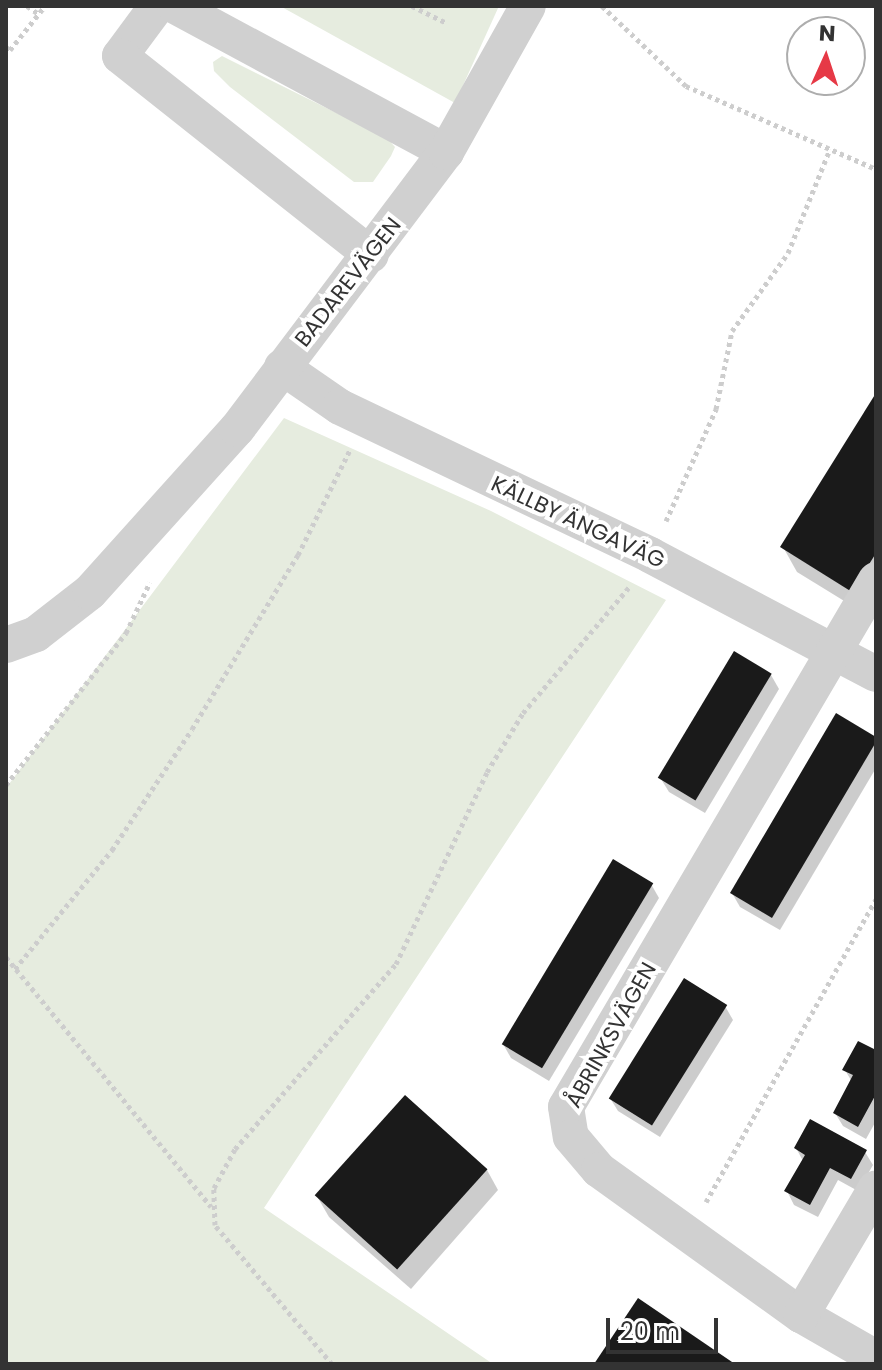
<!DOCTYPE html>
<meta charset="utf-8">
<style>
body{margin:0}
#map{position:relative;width:882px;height:1370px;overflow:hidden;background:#fff;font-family:Poppins,sans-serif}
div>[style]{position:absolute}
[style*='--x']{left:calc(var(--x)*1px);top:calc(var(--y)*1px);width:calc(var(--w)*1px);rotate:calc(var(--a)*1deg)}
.green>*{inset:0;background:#e6ecdf}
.shadow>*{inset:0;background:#0003}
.building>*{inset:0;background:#1a1a1a;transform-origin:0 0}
.path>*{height:5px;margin-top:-2.5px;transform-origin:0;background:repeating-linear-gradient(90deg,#cdcdcd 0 4px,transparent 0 8px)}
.minor>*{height:36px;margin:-18px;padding:0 18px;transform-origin:18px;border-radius:18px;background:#d0d0d0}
span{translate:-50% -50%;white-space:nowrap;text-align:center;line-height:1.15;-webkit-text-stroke:8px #fff;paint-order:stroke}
.street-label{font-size:22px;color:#333}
.frame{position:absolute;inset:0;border:8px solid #333;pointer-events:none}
.north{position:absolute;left:786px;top:16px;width:80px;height:80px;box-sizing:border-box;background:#fff;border:2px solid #adadad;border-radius:50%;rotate:3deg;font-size:22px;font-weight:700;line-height:32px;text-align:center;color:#333}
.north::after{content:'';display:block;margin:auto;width:28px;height:36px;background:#e63946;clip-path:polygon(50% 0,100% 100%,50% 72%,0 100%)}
.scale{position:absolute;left:606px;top:1318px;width:112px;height:36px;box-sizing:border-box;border:4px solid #333;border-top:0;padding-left:10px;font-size:24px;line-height:28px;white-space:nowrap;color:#333;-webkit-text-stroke:6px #fff;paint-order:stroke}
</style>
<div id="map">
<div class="green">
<i style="clip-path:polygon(280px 6px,499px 6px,455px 103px)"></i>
<i style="clip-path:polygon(222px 56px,387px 138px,395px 147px,391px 156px,373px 182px,354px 182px,230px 87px,214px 71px,213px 62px)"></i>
<i style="clip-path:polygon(284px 418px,491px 511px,666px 600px,264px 1208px,493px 1364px,6px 1364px,6px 788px)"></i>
</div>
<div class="shadow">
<i style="clip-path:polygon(876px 396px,876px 600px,867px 615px,797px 572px,783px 547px)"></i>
<i style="clip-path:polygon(771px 675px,779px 689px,705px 813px,669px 792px,661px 779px)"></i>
<i style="clip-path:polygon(876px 739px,876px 768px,780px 930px,740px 907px,732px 893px)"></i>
<i style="clip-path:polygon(651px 884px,659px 898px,549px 1081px,511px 1058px,503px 1044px)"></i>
<i style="clip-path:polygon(725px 1006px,733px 1020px,660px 1137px,618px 1111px,610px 1098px)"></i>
<i style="clip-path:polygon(876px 1052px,876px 1121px,866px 1139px,843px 1126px,835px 1113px,852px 1082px,845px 1070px)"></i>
<i style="clip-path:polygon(796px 1148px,865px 1152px,873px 1165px,858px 1191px,838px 1180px,818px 1217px,794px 1205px,787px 1191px,803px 1161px)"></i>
<i style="clip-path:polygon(487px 1170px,498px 1190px,411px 1289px,329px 1217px,318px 1198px)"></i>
</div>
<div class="building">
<i style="clip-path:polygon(876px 393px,876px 553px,852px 592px,780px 547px)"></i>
<i style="left:734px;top:651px;width:44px;height:148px;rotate:31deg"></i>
<i style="clip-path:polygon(836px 713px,876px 737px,876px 742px,772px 918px,730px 893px)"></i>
<i style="left:613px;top:859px;width:47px;height:216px;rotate:31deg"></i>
<i style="left:684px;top:978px;width:51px;height:142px;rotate:32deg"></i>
<i style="clip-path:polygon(858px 1041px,876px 1050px,876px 1094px,858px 1127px,833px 1113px,853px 1075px,842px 1070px)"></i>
<i style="left:405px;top:1095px;width:111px;height:135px;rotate:42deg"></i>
<i style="clip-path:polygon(810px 1119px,867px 1150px,851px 1179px,830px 1168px,810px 1205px,784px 1191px,805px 1155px,794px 1148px)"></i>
<i style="clip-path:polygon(638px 1298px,735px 1364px,594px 1364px)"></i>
</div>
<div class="path">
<i style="--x:27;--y:6;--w:14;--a:34"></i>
<i style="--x:412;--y:6;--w:37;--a:26"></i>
<i style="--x:602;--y:6;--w:116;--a:43.6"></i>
<i style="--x:686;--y:86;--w:207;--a:23.6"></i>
<i style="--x:6;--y:47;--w:5;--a:37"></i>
<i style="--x:10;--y:50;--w:56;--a:-51.5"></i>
<i style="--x:666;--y:521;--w:123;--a:-65.9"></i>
<i style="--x:716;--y:409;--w:80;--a:-78.4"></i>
<i style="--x:732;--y:331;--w:96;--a:-54.3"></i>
<i style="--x:788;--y:253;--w:112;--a:-68"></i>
<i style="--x:6;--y:785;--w:194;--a:-51.7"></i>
<i style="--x:126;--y:633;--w:56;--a:-64.8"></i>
<i style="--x:6;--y:957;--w:323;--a:50.6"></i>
<i style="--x:15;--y:969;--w:154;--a:-50.8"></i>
<i style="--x:112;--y:850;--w:145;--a:-56.5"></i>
<i style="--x:192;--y:729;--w:204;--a:-58.7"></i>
<i style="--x:298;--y:555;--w:117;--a:-63.7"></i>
<i style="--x:706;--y:1202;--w:347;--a:-60.7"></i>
<i style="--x:332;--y:1364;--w:182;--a:-130.1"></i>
<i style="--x:215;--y:1225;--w:37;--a:-92"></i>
<i style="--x:214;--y:1188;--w:44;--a:-61.7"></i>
<i style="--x:235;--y:1149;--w:245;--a:-49"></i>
<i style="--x:396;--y:964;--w:212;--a:-64.6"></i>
<i style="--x:487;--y:772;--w:69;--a:-58.6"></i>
<i style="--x:523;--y:713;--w:166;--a:-49.9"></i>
</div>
<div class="minor">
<i style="--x:157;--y:6;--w:62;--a:126.5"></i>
<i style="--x:120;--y:56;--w:320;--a:38.4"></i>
<i style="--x:175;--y:6;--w:308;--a:28.3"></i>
<i style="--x:282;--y:367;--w:70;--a:34.6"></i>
<i style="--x:340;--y:407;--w:344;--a:25.5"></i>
<i style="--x:650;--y:555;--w:255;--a:27.8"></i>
<i style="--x:876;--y:580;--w:611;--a:120.47"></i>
<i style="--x:566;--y:1107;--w:30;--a:81"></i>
<i style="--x:571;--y:1137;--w:43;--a:49.7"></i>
<i style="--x:599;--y:1170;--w:249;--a:35.7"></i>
<i style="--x:801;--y:1315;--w:86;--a:29.8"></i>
<i style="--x:6;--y:645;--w:32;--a:-20"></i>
<i style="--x:36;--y:634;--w:68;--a:-37.9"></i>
<i style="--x:90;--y:592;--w:219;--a:-48"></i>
<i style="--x:237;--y:429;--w:347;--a:-53"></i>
<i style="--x:446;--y:152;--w:167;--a:-60.7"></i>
<i style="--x:801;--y:1315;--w:147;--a:-59.4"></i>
</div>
<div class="street-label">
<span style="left:348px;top:282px;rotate:-52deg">BADAREVÄGEN</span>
<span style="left:578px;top:522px;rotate:25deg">KÄLLBY ÄNGAVÄG</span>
<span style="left:611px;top:1035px;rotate:-61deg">ÅBRINKSVÄGEN</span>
</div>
<div class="frame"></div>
<div class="north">N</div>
<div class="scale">20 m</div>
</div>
